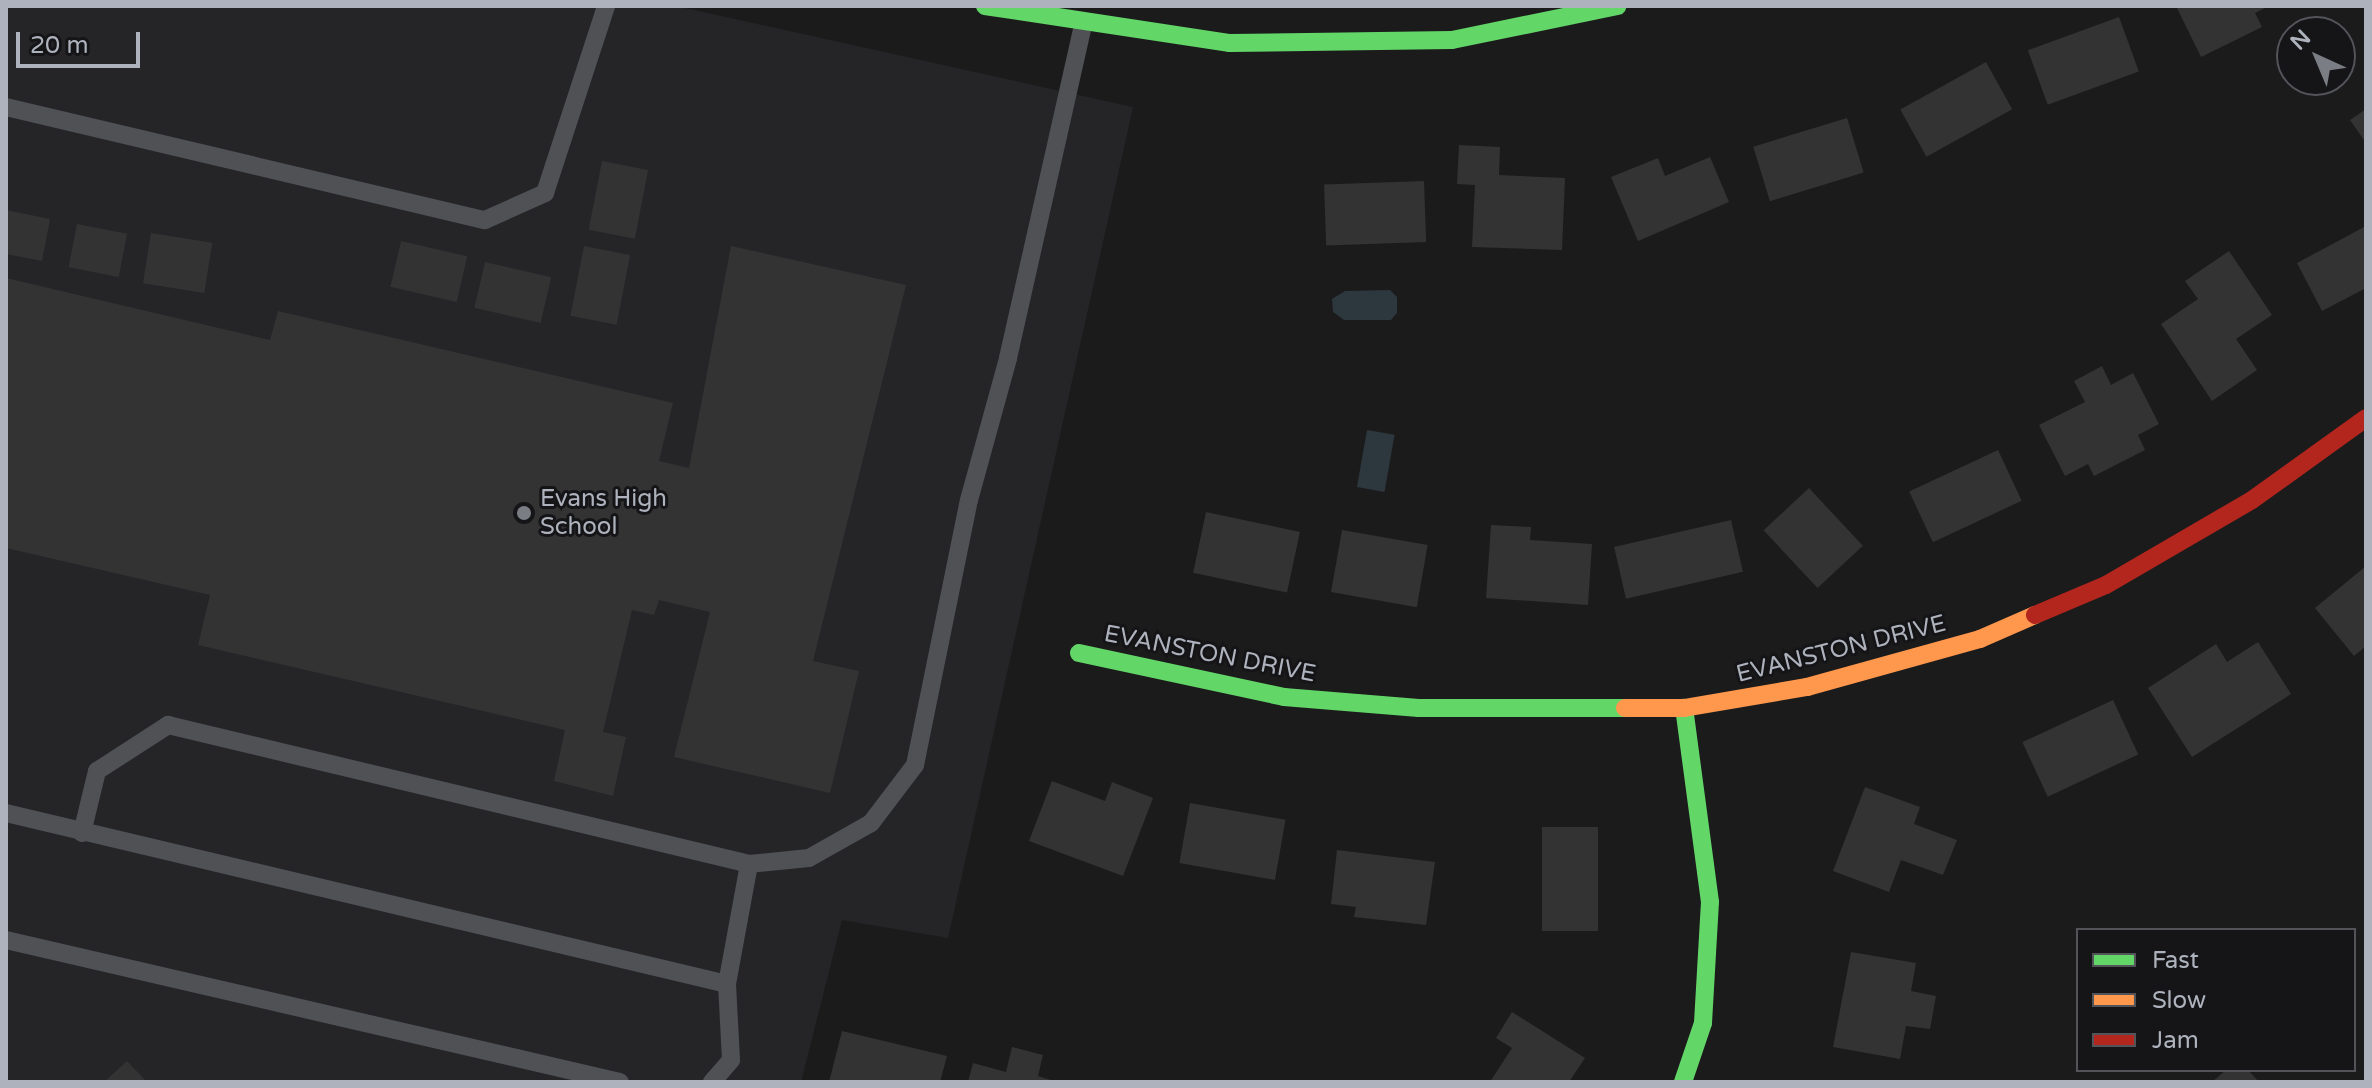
<!DOCTYPE html>
<style>
body{margin:0}
#map{position:relative;width:2372px;height:1088px;overflow:hidden;background:#1b1b1c;font-family:"Varela Round",sans-serif}
div>[style]{position:absolute}
[style*='--x']{left:calc(var(--x)*1px);top:calc(var(--y)*1px);width:calc(var(--w)*1px);rotate:calc(var(--a)*1deg)}
.built>*{inset:0;background:#252528}
.water>*{inset:0;background:#2d373e;transform-origin:0 0}
.building>*{inset:0;background:#333334;transform-origin:0 0}
.lane>*{height:18px;margin:-9px;padding:0 9px;transform-origin:9px;border-radius:9px;background:#4f5155}
.fast>*{height:18px;margin:-9px;padding:0 9px;transform-origin:9px;border-radius:9px;background:#63d668}
.slow>*{height:18px;margin:-9px;padding:0 9px;transform-origin:9px;border-radius:9px;background:#ff974d}
.jam>*{height:18px;margin:-9px;padding:0 9px;transform-origin:9px;border-radius:9px;background:#b3261e}
.dots>*{width:22px;height:22px;translate:-50% -50%;box-sizing:border-box;border:4px solid #151518;border-radius:50%}
span{translate:-50% -50%;white-space:nowrap;text-align:center;line-height:1.15;-webkit-text-stroke:6px #151518;paint-order:stroke}
.poi-label{font-size:24px;color:#adb2bc}
.left{translate:0 -50%;text-align:left}
.street-label{font-size:24px;color:#adb2bc}
.frame{position:absolute;inset:0;border:8px solid #adb2bc;pointer-events:none}
.legend{position:absolute;left:2076px;top:928px;width:280px;height:144px;box-sizing:border-box;background:#151518;border:2px solid #52545a;margin:0;padding:10px 14px;list-style:none;font-size:24px;color:#adb2bc}
.legend li{display:flex;align-items:center;gap:16px;height:40px}
.legend b{width:40px;border:2px solid #52545a}
.north{position:absolute;left:2276px;top:16px;width:80px;height:80px;box-sizing:border-box;background:#151518;border:2px solid #52545a;border-radius:50%;rotate:316deg;font-size:22px;font-weight:700;line-height:32px;text-align:center;color:#adb2bc}
.north::after{content:'';display:block;margin:auto;width:28px;height:36px;background:#7a7d84;clip-path:polygon(50% 0,100% 100%,50% 72%,0 100%)}
.scale{position:absolute;left:16px;top:32px;width:124px;height:36px;box-sizing:border-box;border:4px solid #adb2bc;border-top:0;padding-left:10px;font-size:24px;line-height:28px;white-space:nowrap;color:#adb2bc;-webkit-text-stroke:6px #151518;paint-order:stroke}
</style>
<div id="map">
<div class="built">
<i style="clip-path:polygon(6px 6px,676px 6px,1133px 107px,948px 938px,842px 920px,801px 1082px,6px 1082px)"></i>
</div>
<div class="water">
<i style="clip-path:polygon(1390px 290px,1397px 297px,1397px 313px,1391px 320px,1344px 320px,1333px 312px,1332px 299px,1345px 291px)"></i>
<i style="left:1367px;top:430px;width:28px;height:58px;rotate:10deg"></i>
</div>
<div class="building">
<i style="clip-path:polygon(2176px 6px,2269px 6px,2255px 13px,2262px 27px,2201px 57px)"></i>
<i style="left:2119px;top:17px;width:58px;height:97px;rotate:70deg"></i>
<i style="left:1986px;top:62px;width:54px;height:98px;rotate:61deg"></i>
<i style="clip-path:polygon(2366px 109px,2366px 143px,2350px 120px)"></i>
<i style="left:1847px;top:118px;width:57px;height:98px;rotate:73deg"></i>
<i style="clip-path:polygon(1459px 145px,1500px 147px,1499px 175px,1565px 178px,1562px 250px,1472px 247px,1475px 185px,1457px 184px)"></i>
<i style="clip-path:polygon(1710px 157px,1729px 202px,1638px 241px,1611px 177px,1658px 158px,1665px 176px)"></i>
<i style="left:602px;top:161px;width:47px;height:70px;rotate:11deg"></i>
<i style="left:1424px;top:181px;width:61px;height:100px;rotate:88deg"></i>
<i style="clip-path:polygon(6px 210px,50px 219px,42px 261px,6px 254px)"></i>
<i style="left:77px;top:224px;width:51px;height:44px;rotate:11deg"></i>
<i style="clip-path:polygon(2366px 226px,2366px 288px,2322px 311px,2297px 263px)"></i>
<i style="left:151px;top:233px;width:62px;height:51px;rotate:9deg"></i>
<i style="left:401px;top:241px;width:68px;height:47px;rotate:13deg"></i>
<i style="left:584px;top:246px;width:47px;height:71px;rotate:11deg"></i>
<i style="clip-path:polygon(731px 246px,906px 285px,813px 661px,859px 671px,830px 793px,674px 757px,710px 612px,659px 600px,654px 615px,632px 610px,603px 732px,626px 737px,613px 796px,554px 781px,565px 730px,198px 645px,210px 595px,6px 548px,6px 278px,270px 340px,278px 311px,673px 403px,659px 461px,689px 468px)"></i>
<i style="clip-path:polygon(2229px 251px,2272px 315px,2236px 339px,2257px 370px,2212px 401px,2161px 324px,2198px 299px,2185px 281px)"></i>
<i style="left:485px;top:262px;width:68px;height:47px;rotate:13deg"></i>
<i style="clip-path:polygon(2102px 366px,2111px 385px,2133px 373px,2159px 424px,2138px 435px,2145px 450px,2094px 476px,2088px 464px,2065px 476px,2039px 425px,2085px 402px,2074px 381px)"></i>
<i style="left:1998px;top:450px;width:56px;height:98px;rotate:65deg"></i>
<i style="left:1809px;top:488px;width:79px;height:62px;rotate:47deg"></i>
<i style="left:1206px;top:512px;width:96px;height:62px;rotate:12deg"></i>
<i style="left:1731px;top:520px;width:53px;height:120px;rotate:77deg"></i>
<i style="clip-path:polygon(1491px 525px,1531px 527px,1530px 540px,1592px 544px,1588px 605px,1486px 598px)"></i>
<i style="left:1342px;top:530px;width:87px;height:63px;rotate:10deg"></i>
<i style="clip-path:polygon(2366px 566px,2366px 646px,2354px 656px,2315px 608px)"></i>
<i style="clip-path:polygon(2258px 642px,2291px 694px,2192px 757px,2148px 688px,2216px 644px,2227px 662px)"></i>
<i style="left:2113px;top:700px;width:60px;height:100px;rotate:65deg"></i>
<i style="clip-path:polygon(1052px 781px,1105px 801px,1112px 782px,1153px 798px,1123px 876px,1029px 841px)"></i>
<i style="clip-path:polygon(1865px 787px,1920px 807px,1914px 824px,1957px 840px,1943px 875px,1901px 860px,1889px 892px,1833px 871px)"></i>
<i style="left:1190px;top:803px;width:97px;height:61px;rotate:10deg"></i>
<i style="left:1542px;top:827px;width:56px;height:104px"></i>
<i style="clip-path:polygon(1337px 850px,1435px 862px,1426px 925px,1354px 917px,1356px 907px,1331px 904px)"></i>
<i style="clip-path:polygon(1851px 952px,1916px 963px,1911px 991px,1936px 996px,1930px 1029px,1906px 1026px,1900px 1059px,1833px 1047px)"></i>
<i style="clip-path:polygon(1512px 1012px,1585px 1058px,1569px 1082px,1490px 1082px,1512px 1048px,1496px 1038px)"></i>
<i style="clip-path:polygon(842px 1031px,947px 1056px,940px 1082px,829px 1082px)"></i>
<i style="clip-path:polygon(1012px 1047px,1043px 1055px,1038px 1076px,1057px 1082px,968px 1082px,973px 1063px,1006px 1072px)"></i>
<i style="clip-path:polygon(127px 1061px,147px 1082px,104px 1082px)"></i>
<i style="clip-path:polygon(2226px 1070px,2248px 1070px,2259px 1082px,2212px 1082px)"></i>
</div>
<div class="lane">
<i style="--x:6;--y:107;--w:492;--a:13.3"></i>
<i style="--x:485;--y:220;--w:66;--a:-24.2"></i>
<i style="--x:545;--y:193;--w:197;--a:-71.9"></i>
<i style="--x:6;--y:813;--w:741;--a:13.34"></i>
<i style="--x:727;--y:984;--w:122;--a:-79.6"></i>
<i style="--x:82;--y:833;--w:64;--a:-76.4"></i>
<i style="--x:97;--y:771;--w:85;--a:-32.9"></i>
<i style="--x:168;--y:725;--w:597;--a:13.45"></i>
<i style="--x:749;--y:864;--w:60;--a:-5.7"></i>
<i style="--x:809;--y:858;--w:71;--a:-29.4"></i>
<i style="--x:871;--y:823;--w:73;--a:-52.8"></i>
<i style="--x:915;--y:765;--w:270;--a:-78.5"></i>
<i style="--x:969;--y:500;--w:147;--a:-74.6"></i>
<i style="--x:1008;--y:358;--w:344;--a:-77.3"></i>
<i style="--x:6;--y:940;--w:630;--a:13.02"></i>
<i style="--x:712;--y:1082;--w:29;--a:-49"></i>
<i style="--x:731;--y:1060;--w:76;--a:-93"></i>
</div>
<div class="fast">
<i style="--x:985;--y:6;--w:248;--a:8.6"></i>
<i style="--x:1230;--y:43;--w:222;--a:-0.8"></i>
<i style="--x:1452;--y:40;--w:169;--a:-11.6"></i>
<i style="--x:1079;--y:653;--w:210;--a:12.1"></i>
<i style="--x:1284;--y:697;--w:135;--a:4.7"></i>
<i style="--x:1419;--y:708;--w:206;--a:0"></i>
<i style="--x:1683;--y:1082;--w:62;--a:-71.3"></i>
<i style="--x:1703;--y:1023;--w:121;--a:-86.7"></i>
<i style="--x:1710;--y:902;--w:196;--a:-97.6"></i>
</div>
<div class="slow">
<i style="--x:1625;--y:708;--w:59;--a:0"></i>
<i style="--x:1684;--y:708;--w:125;--a:-9.7"></i>
<i style="--x:1807;--y:687;--w:180;--a:-15.5"></i>
<i style="--x:1980;--y:639;--w:60;--a:-23.6"></i>
</div>
<div class="jam">
<i style="--x:2035;--y:615;--w:77;--a:-22.9"></i>
<i style="--x:2106;--y:585;--w:169;--a:-30.2"></i>
<i style="--x:2252;--y:500;--w:140;--a:-35.7"></i>
</div>
<div class="dots">
<i style="left:524px;top:513px;background:#7a7d84"></i>
</div>
<div class="poi-label">
<span class="left" style="left:540px;top:513px">Evans High<br>School</span>
</div>
<div class="street-label">
<span style="left:1841px;top:649px;rotate:-14deg">EVANSTON DRIVE</span>
<span style="left:1210px;top:654px;rotate:11deg">EVANSTON DRIVE</span>
</div>
<div class="frame"></div>
<ul class="legend">
<li><b style="height:10px;background:#63d668"></b>Fast</li>
<li><b style="height:10px;background:#ff974d"></b>Slow</li>
<li><b style="height:10px;background:#b3261e"></b>Jam</li>
</ul>
<div class="north">N</div>
<div class="scale">20 m</div>
</div>
